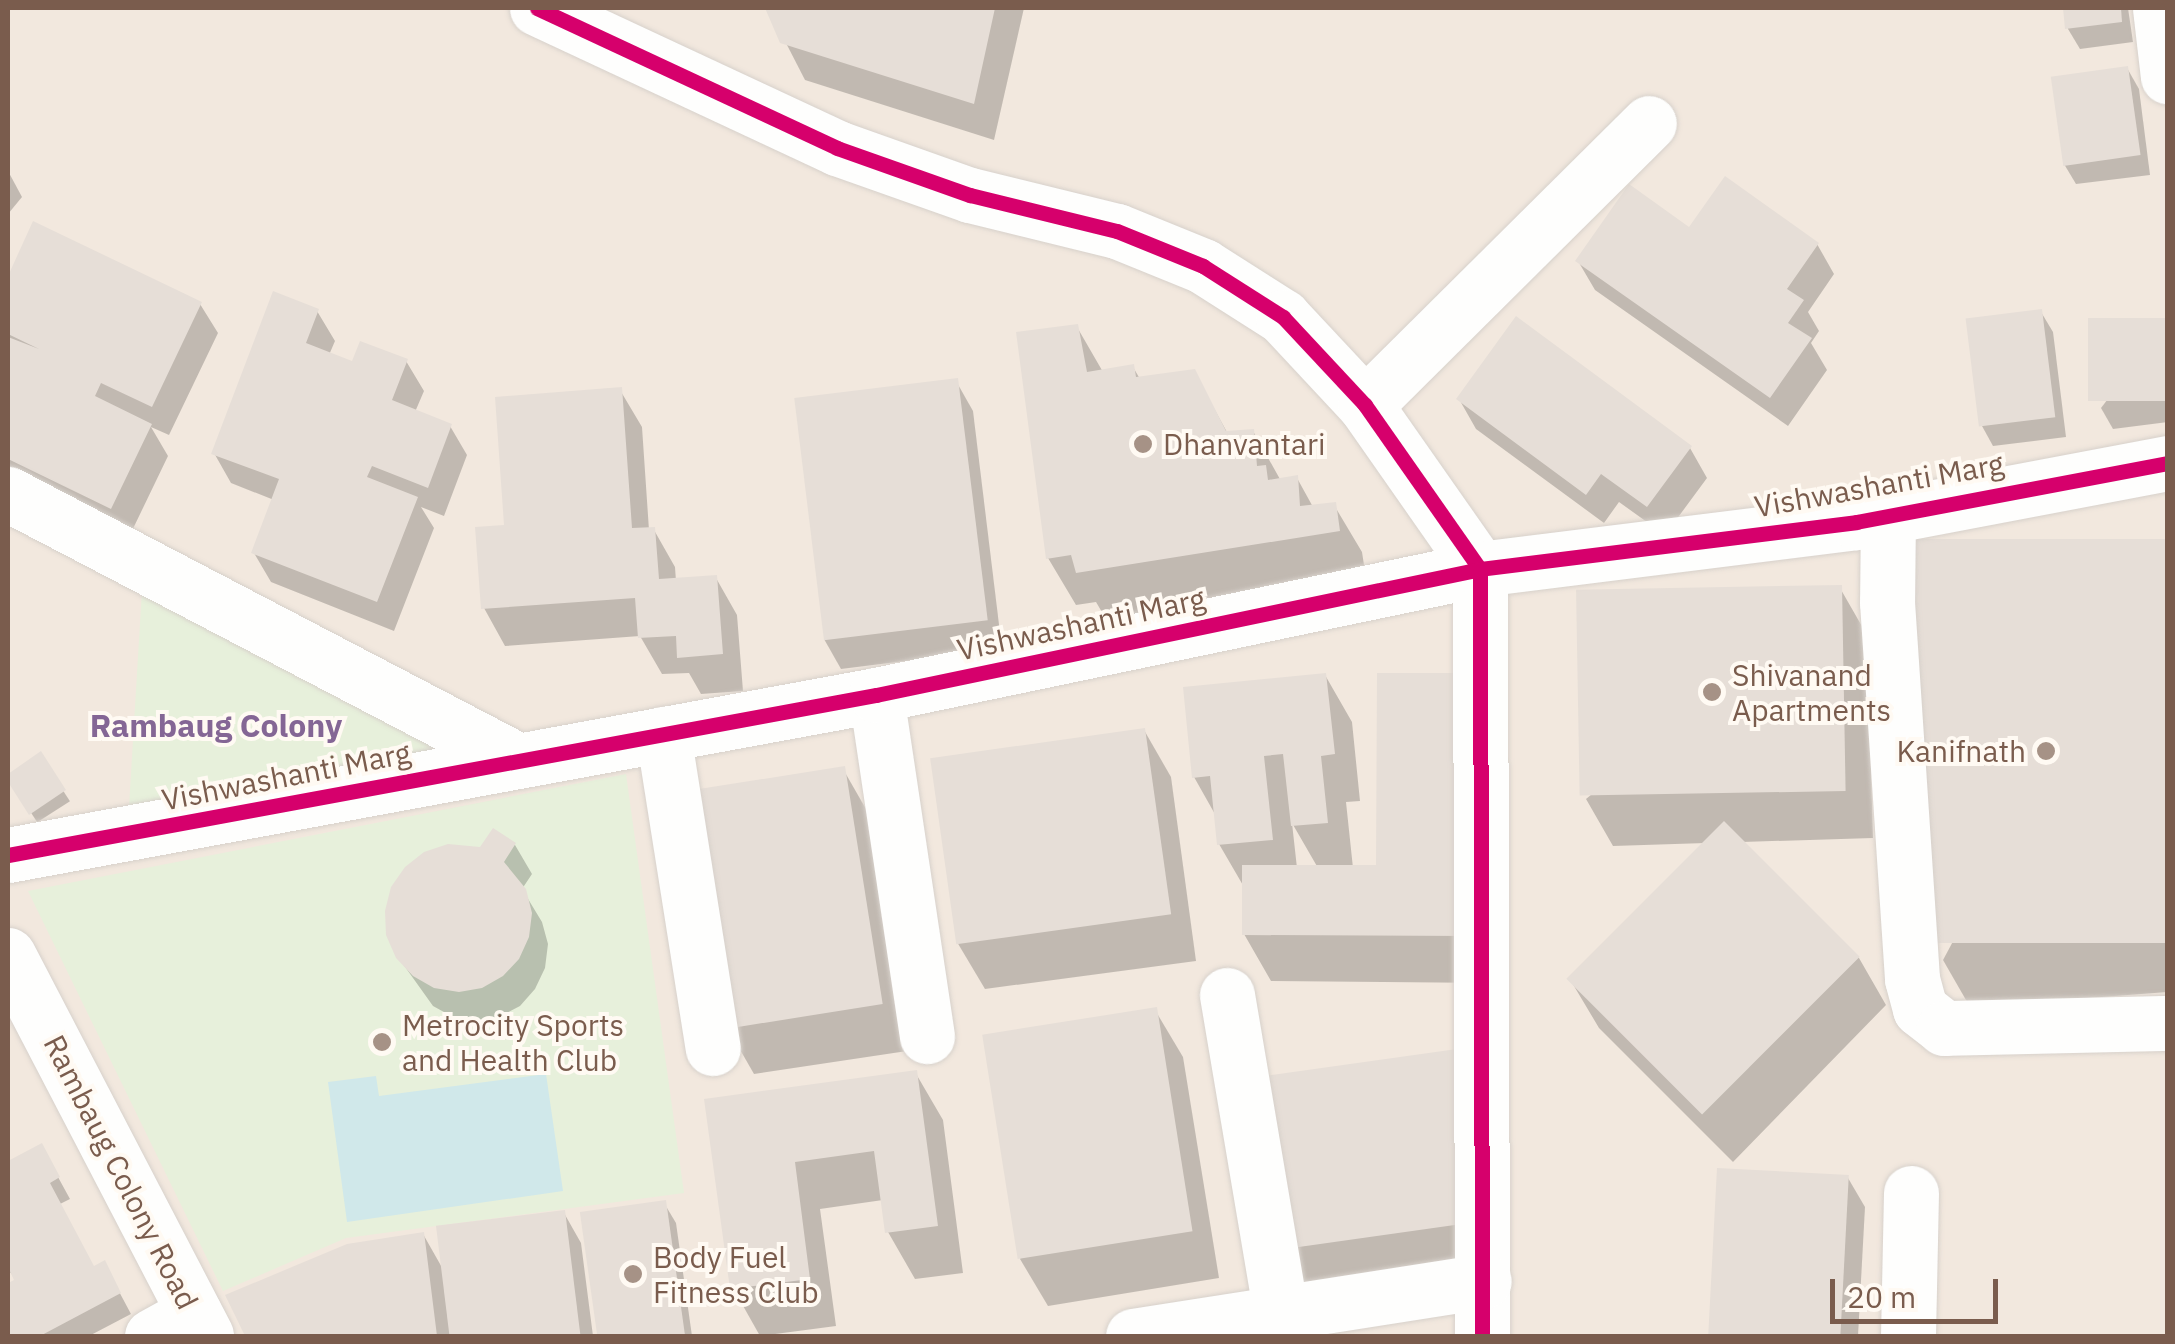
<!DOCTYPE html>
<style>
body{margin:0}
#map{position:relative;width:2175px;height:1344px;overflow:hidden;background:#f9f5f0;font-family:"IBM Plex Sans",sans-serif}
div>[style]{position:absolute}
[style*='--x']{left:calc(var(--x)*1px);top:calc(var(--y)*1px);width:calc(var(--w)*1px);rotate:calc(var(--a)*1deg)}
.residential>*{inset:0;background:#f2e8de;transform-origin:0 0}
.green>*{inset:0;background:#e7f0db}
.water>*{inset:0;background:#d0e8ea}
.shadow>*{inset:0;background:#0003;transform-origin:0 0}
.building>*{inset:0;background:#e6ded7;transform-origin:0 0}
.roads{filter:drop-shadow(0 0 2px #d7d1cb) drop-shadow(0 0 2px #d7d1cb)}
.minor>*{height:55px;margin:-27.5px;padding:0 27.5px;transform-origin:27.5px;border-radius:27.5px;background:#fefefd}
.cycleway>*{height:15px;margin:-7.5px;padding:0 7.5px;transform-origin:7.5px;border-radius:7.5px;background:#d6006c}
.dots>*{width:28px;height:28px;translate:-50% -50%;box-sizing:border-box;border:5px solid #fffaf3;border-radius:50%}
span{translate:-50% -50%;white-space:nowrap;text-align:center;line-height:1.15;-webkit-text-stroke:8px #fffaf3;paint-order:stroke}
.poi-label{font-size:30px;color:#7a5c4d}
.left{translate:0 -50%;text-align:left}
.right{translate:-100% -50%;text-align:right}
.street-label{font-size:30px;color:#7a5c4d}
.neighbourhood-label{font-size:32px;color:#846695;font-weight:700}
.frame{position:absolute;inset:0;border:10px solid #7a5c4d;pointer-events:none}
.scale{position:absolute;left:1830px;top:1279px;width:168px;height:45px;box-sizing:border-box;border:5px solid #7a5c4d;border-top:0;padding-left:12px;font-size:30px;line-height:35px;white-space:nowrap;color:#7a5c4d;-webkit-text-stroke:8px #fffaf3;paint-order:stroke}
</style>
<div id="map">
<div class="residential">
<i style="left:8px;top:8px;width:2159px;height:1328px"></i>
</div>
<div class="green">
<i style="clip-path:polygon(142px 590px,453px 751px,129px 807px)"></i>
<i style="clip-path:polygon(626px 774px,684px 1193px,346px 1238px,223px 1291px,28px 891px)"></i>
</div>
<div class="water">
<i style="clip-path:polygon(546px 1074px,563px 1191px,347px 1222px,328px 1082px,376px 1076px,379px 1096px)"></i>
</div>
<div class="shadow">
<i style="clip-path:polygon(768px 8px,1024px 8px,994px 140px,805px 80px)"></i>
<i style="clip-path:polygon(2065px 8px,2128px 8px,2133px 42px,2080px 49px,2068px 29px)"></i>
<i style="clip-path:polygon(2127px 68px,2139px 89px,2150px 175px,2076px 184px,2064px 164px)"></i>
<i style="clip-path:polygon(8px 171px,22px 197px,8px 214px)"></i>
<i style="clip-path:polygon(34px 225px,200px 304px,218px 333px,169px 435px,151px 427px,168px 456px,129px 537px,8px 480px,8px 282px)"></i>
<i style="clip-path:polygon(1690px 230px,1817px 244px,1834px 274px,1808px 312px,1819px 331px,1811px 343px,1827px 370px,1788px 426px,1595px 290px,1578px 261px)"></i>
<i style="clip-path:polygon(317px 311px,335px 341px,329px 355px,354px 364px,406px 361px,424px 391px,415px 412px,450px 426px,467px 455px,444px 516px,421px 507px,434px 528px,394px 631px,271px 582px,254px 553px,274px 500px,231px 483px,214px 453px)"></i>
<i style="clip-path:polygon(2041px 312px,2053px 332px,2066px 437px,1993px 446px,1982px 426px)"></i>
<i style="clip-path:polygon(2168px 320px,2168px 422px,2113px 429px,2101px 408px)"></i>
<i style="clip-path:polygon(1077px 327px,1103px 372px,1133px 367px,1140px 379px,1194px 372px,1228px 434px,1253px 431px,1281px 481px,1297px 478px,1313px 507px,1334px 505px,1362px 552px,1366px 578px,1106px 619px,1096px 602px,1076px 605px,1048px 558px)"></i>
<i style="clip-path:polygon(956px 381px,973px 411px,1002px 649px,841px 669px,824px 639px)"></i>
<i style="clip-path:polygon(620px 390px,642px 427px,649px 530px,654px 530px,675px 567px,676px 581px,716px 578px,737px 615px,743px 691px,701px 694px,689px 673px,662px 674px,640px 636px,505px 646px,484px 608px,506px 528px)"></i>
<i style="clip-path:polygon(1459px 399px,1690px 448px,1707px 478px,1665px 535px,1619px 502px,1604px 523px,1476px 429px)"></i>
<i style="clip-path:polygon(2168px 541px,2168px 992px,1970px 1007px,1943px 960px)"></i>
<i style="clip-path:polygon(1840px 588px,1867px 635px,1873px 838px,1742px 842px,1859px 958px,1886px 1005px,1733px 1162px,1599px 1028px,1571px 981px,1706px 843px,1613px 846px,1586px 799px)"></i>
<i style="clip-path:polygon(evenodd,1325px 675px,1352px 722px,1360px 801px,1346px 802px,1353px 868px,1378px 868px,1379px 675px,1494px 983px,1271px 981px,1244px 934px,1244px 887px,1219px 844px,1216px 816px,1194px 777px,1325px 675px,1292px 823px,1318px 868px,1297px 868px,1292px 823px)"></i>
<i style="clip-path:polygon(1144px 730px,1171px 777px,1196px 961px,985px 989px,957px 942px)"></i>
<i style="left:40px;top:755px;width:55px;height:39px;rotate:57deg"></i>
<i style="clip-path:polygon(843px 769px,870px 816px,907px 1051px,754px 1074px,727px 1027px)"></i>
<i style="clip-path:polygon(515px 845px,532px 874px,522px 889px,542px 922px,548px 944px,545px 968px,535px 989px,520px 1006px,499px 1017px,477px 1021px,453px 1017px,433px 1006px,398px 957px,482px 850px)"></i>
<i style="clip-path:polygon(1155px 1010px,1183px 1057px,1219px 1278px,1048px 1306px,1020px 1259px)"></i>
<i style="clip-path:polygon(1456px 1052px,1506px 1268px,1310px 1294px,1282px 1247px)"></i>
<i style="clip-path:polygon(915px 1072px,943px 1120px,963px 1273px,915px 1279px,888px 1232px,883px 1200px,820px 1209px,836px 1326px,760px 1336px,733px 1288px,707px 1101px)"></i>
<i style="clip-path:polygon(41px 1146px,70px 1199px,60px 1204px,94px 1269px,115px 1284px,131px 1314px,89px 1336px,8px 1336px,8px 1286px,18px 1281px,8px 1270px,8px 1163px)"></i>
<i style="clip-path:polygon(1719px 1171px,1848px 1178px,1865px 1207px,1858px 1336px,1710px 1336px)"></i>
<i style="clip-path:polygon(664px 1203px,676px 1223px,692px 1336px,600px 1336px,583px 1214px)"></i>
<i style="clip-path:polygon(564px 1213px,581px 1243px,593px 1336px,248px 1336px,228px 1296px,423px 1234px,444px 1271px)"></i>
</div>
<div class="building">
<i style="clip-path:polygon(765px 8px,995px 8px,974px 104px,780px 43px)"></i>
<i style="clip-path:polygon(2063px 8px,2121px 8px,2122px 22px,2065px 29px)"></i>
<i style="left:2128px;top:66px;width:90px;height:78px;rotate:82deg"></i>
<i style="clip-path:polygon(1725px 176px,1819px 243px,1787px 289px,1804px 300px,1788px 323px,1812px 338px,1770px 398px,1575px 261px,1629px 184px,1689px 227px)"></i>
<i style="clip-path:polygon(33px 221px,202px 302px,152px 407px,101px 383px,95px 396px,152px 424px,111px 509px,8px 459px,8px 337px,39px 349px,8px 334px,8px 276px)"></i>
<i style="clip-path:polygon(273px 291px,319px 309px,306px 343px,352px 361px,360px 341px,408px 359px,392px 400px,452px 424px,428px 488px,372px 466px,367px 477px,418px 497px,377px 602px,251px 553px,279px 479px,211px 454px)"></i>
<i style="left:2042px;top:309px;width:109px;height:77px;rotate:83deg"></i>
<i style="clip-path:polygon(1516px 316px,1692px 446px,1647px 507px,1601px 474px,1586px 495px,1456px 399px)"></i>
<i style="left:2168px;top:318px;width:83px;height:80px;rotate:90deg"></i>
<i style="clip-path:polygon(1078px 324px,1087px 372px,1134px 364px,1136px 377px,1195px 369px,1226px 431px,1254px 429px,1257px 466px,1266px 465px,1268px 480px,1298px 475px,1300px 506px,1336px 502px,1340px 531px,1076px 573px,1071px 555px,1046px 559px,1016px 332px)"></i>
<i style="left:958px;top:378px;width:244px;height:165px;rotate:83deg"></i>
<i style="clip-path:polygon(622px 387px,632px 528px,655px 527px,659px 579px,717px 575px,723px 654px,677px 658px,676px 636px,638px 638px,635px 598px,481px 609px,475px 527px,504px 525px,495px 397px)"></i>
<i style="left:2168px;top:539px;width:404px;height:260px;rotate:90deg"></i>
<i style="left:1842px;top:585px;width:206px;height:266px;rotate:89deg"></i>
<i style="clip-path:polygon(1326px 673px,1335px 754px,1321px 756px,1328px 823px,1291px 826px,1283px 754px,1264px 756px,1273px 840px,1217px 845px,1210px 776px,1192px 778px,1183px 687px)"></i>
<i style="clip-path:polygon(1377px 673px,1470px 673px,1469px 936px,1242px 935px,1242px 865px,1376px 865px)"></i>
<i style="left:1145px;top:728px;width:188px;height:217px;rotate:82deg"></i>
<i style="clip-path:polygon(41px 751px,66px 790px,29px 815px,8px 782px,8px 774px)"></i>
<i style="left:845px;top:766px;width:241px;height:159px;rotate:81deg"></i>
<i style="left:1724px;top:821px;width:192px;height:223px;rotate:45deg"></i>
<i style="clip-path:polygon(493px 828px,516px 843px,504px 862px,526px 889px,532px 913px,529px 937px,519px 959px,503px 976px,482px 988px,459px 992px,434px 988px,413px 976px,396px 958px,386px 935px,385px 911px,391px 887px,405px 867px,424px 852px,448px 844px,480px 847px)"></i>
<i style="left:1157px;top:1007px;width:227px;height:177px;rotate:81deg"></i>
<i style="left:1457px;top:1049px;width:174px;height:202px;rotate:82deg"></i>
<i style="clip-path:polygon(917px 1070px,938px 1226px,885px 1233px,874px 1151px,795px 1162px,810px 1279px,730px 1289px,704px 1099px)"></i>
<i style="clip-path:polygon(42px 1143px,60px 1177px,50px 1183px,94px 1266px,105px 1260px,121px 1293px,40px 1336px,8px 1336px,8px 1283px,14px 1280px,8px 1267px,8px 1161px)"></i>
<i style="left:1717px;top:1168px;width:132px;height:168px;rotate:3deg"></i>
<i style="left:666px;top:1200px;width:137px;height:87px;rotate:82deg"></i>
<i style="left:565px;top:1210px;width:127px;height:130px;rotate:83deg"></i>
<i style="clip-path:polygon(424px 1232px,437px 1336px,245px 1336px,225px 1295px,347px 1244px)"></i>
</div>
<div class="roads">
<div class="minor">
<i style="--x:537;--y:8;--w:331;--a:25"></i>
<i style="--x:837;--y:148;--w:141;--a:19.5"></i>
<i style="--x:970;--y:195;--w:151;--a:13.8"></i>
<i style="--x:1117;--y:231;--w:93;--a:22.1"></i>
<i style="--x:1203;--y:266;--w:95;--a:32.5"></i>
<i style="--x:1283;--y:317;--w:120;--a:47"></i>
<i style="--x:1365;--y:405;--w:200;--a:55"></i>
<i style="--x:1480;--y:569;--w:767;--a:89.85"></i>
<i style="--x:2160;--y:8;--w:69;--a:83.4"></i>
<i style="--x:1365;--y:405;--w:400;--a:-44.8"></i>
<i style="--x:8;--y:494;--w:574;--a:27.59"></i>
<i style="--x:1888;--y:513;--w:89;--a:90.6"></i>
<i style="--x:1887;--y:602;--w:378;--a:86.2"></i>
<i style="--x:1912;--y:979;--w:31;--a:75"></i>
<i style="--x:1920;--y:1009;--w:31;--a:38"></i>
<i style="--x:1944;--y:1028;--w:224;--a:-1.3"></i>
<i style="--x:876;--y:695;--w:345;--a:81.5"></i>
<i style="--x:663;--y:734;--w:318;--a:81"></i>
<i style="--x:8;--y:855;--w:883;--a:-10.44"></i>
<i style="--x:876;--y:695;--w:617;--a:-11.78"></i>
<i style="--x:1480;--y:569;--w:379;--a:-7.1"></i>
<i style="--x:1856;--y:522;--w:318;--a:-10.7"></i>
<i style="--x:8;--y:955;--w:429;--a:62.5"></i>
<i style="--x:1227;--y:995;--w:323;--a:80.4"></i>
<i style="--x:152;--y:1336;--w:48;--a:-28.7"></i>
<i style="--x:1133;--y:1336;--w:355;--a:-8.9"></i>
<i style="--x:1908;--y:1336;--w:143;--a:-88.8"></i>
</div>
</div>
<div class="cycleway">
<i style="--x:537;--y:8;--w:331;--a:25"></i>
<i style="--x:837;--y:148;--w:141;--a:19.5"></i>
<i style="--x:970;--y:195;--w:151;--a:13.8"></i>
<i style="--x:1117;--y:231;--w:93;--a:22.1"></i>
<i style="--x:1203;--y:266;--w:95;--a:32.5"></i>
<i style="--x:1283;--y:317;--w:120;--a:47"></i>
<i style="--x:1365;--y:405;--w:200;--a:55"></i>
<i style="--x:1480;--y:569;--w:767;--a:89.85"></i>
<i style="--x:8;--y:855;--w:883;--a:-10.44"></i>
<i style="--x:876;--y:695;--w:617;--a:-11.78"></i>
<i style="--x:1480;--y:569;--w:379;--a:-7.1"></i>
<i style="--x:1856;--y:522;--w:318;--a:-10.7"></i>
</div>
<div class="dots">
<i style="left:1143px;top:444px;background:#a69286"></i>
<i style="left:1712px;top:692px;background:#a69286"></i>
<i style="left:2046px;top:751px;background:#a69286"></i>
<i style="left:382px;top:1042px;background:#a69286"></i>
<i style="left:633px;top:1274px;background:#a69286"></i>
</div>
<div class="poi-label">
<span class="left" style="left:1163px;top:444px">Dhanvantari</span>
<span class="left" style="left:1732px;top:692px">Shivanand<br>Apartments</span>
<span class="right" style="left:2026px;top:751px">Kanifnath</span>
<span class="left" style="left:402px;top:1042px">Metrocity Sports<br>and Health Club</span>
<span class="left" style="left:653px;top:1274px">Body Fuel<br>Fitness Club</span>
</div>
<div class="street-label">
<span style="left:1879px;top:485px;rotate:-10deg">Vishwashanti Marg</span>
<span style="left:1081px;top:624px;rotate:-12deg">Vishwashanti Marg</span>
<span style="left:286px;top:776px;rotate:-11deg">Vishwashanti Marg</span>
<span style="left:121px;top:1172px;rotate:63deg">Rambaug Colony Road</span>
</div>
<div class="neighbourhood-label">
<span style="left:216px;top:725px">Rambaug Colony</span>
</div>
<div class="frame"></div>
<div class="scale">20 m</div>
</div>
